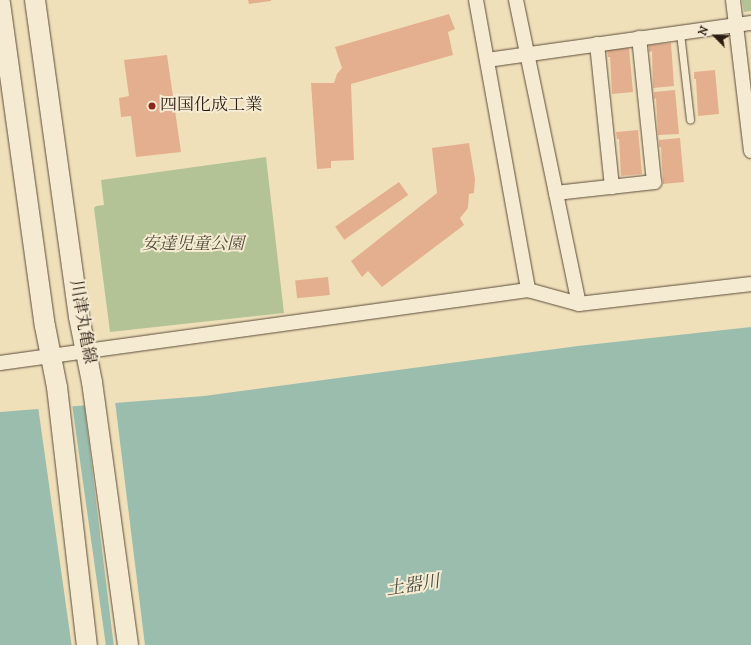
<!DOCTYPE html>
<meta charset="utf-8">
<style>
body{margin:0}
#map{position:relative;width:751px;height:645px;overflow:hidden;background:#f0e0ba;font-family:"IM FELL DW Pica","Noto Serif JP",serif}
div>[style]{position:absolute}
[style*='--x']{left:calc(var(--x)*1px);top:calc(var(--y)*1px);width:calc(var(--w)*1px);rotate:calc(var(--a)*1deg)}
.green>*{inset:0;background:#b3c395}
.water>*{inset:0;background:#9abdae}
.pier>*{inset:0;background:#f0e0ba;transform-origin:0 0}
.building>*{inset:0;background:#e4af8e;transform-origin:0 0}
.roads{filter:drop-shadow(0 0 1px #5c4d3c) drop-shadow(0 0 1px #5c4d3c)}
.service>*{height:7px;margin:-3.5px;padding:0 3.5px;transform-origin:3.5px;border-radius:3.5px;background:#f5ebd2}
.minor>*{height:14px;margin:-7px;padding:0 7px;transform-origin:7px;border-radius:7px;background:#f5ebd2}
.secondary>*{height:20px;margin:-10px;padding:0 10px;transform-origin:10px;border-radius:10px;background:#f5ebd2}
.dots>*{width:11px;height:11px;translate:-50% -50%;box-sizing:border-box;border:2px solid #f5ebd2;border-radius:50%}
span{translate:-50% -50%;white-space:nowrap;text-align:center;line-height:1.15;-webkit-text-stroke:4px #f5ebd2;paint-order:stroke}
.poi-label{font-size:17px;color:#2b1c12}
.left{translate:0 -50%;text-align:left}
.park-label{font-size:17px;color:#544e39;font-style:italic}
.street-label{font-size:17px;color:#2b1c12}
.water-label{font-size:18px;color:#4c4c41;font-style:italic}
.north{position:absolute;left:695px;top:16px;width:40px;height:40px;-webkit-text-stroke:3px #f5ebd2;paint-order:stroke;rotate:294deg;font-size:11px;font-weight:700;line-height:16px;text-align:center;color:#2b1c12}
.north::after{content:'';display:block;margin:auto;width:14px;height:18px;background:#2b1c12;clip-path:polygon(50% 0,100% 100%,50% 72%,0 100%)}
</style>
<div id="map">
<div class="green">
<i style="clip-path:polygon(742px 0,751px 0,751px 11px,744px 12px)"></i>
<i style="clip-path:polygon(266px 157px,284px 313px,110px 332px,94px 208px,96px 206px,104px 205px,101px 180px)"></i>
</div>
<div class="water">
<i style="clip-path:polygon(751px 327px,751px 645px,0 645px,0 412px,204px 396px,578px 346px)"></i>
</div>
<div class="pier">
<i style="left:115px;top:401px;width:246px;height:31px;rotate:83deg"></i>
<i style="left:72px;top:404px;width:243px;height:34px;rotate:82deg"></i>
</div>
<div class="building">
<i style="clip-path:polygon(248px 0,271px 0,271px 1px,249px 4px)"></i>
<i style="clip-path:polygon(449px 14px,455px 29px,448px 32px,453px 55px,351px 84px,354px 160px,331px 161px,331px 168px,317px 169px,311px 83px,334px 83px,337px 74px,342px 68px,335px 47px)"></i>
<i style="clip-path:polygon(671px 43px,674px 86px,653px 88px,652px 51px,649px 52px,649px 45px)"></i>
<i style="clip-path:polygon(629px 48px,633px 92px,612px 94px,610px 57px,608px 57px,607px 50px)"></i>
<i style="clip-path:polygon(167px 55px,181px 152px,136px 157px,131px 116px,121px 117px,119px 98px,129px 96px,124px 60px)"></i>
<i style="clip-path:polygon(715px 70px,719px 114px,698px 116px,696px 79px,694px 79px,694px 72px)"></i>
<i style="clip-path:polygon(675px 90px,679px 134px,658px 135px,656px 98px,654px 99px,654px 92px)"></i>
<i style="clip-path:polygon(638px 130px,642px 174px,621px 176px,619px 139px,617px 139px,616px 132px)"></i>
<i style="clip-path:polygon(680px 138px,684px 182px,663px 184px,661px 147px,659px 147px,659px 140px)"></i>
<i style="clip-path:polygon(469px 143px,475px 179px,474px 193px,469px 194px,468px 208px,460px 218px,464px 225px,382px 287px,368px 271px,362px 277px,351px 261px,437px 193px,432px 148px)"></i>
<i style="left:399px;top:182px;width:16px;height:78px;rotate:55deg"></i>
<i style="left:328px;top:277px;width:18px;height:33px;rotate:84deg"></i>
</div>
<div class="roads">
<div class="service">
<i style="--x:680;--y:33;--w:87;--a:83.4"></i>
</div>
<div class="minor">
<i style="--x:476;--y:0;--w:295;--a:79.8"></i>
<i style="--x:516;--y:0;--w:310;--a:78.3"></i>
<i style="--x:733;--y:0;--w:152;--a:83.2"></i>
<i style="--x:597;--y:44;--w:144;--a:84"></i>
<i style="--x:487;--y:60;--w:267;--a:-8"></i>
<i style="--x:556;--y:193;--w:99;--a:-6.4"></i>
<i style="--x:654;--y:182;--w:145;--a:-95.9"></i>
<i style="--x:0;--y:363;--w:533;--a:-7.87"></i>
<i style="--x:528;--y:290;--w:53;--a:15.4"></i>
<i style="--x:579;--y:304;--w:173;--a:-6.6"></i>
</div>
<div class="secondary">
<i style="--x:35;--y:0;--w:320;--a:82.1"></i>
<i style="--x:79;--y:317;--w:66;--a:78.7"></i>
<i style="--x:92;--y:382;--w:265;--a:82.2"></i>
<i style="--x:0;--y:3;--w:326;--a:82.1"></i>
<i style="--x:45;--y:326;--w:62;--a:78.9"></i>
<i style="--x:57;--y:387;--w:260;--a:83.4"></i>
</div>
</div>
<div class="dots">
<i style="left:152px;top:106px;background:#8f2418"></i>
</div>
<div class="poi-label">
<span class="left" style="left:160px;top:106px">四国化成工業</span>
</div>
<div class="park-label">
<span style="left:193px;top:245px">安達児童公園</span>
</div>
<div class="street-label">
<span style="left:82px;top:322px;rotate:80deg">川津丸亀線</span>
</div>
<div class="water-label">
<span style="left:413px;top:586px;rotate:-9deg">土器川</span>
</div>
<div class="north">N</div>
</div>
